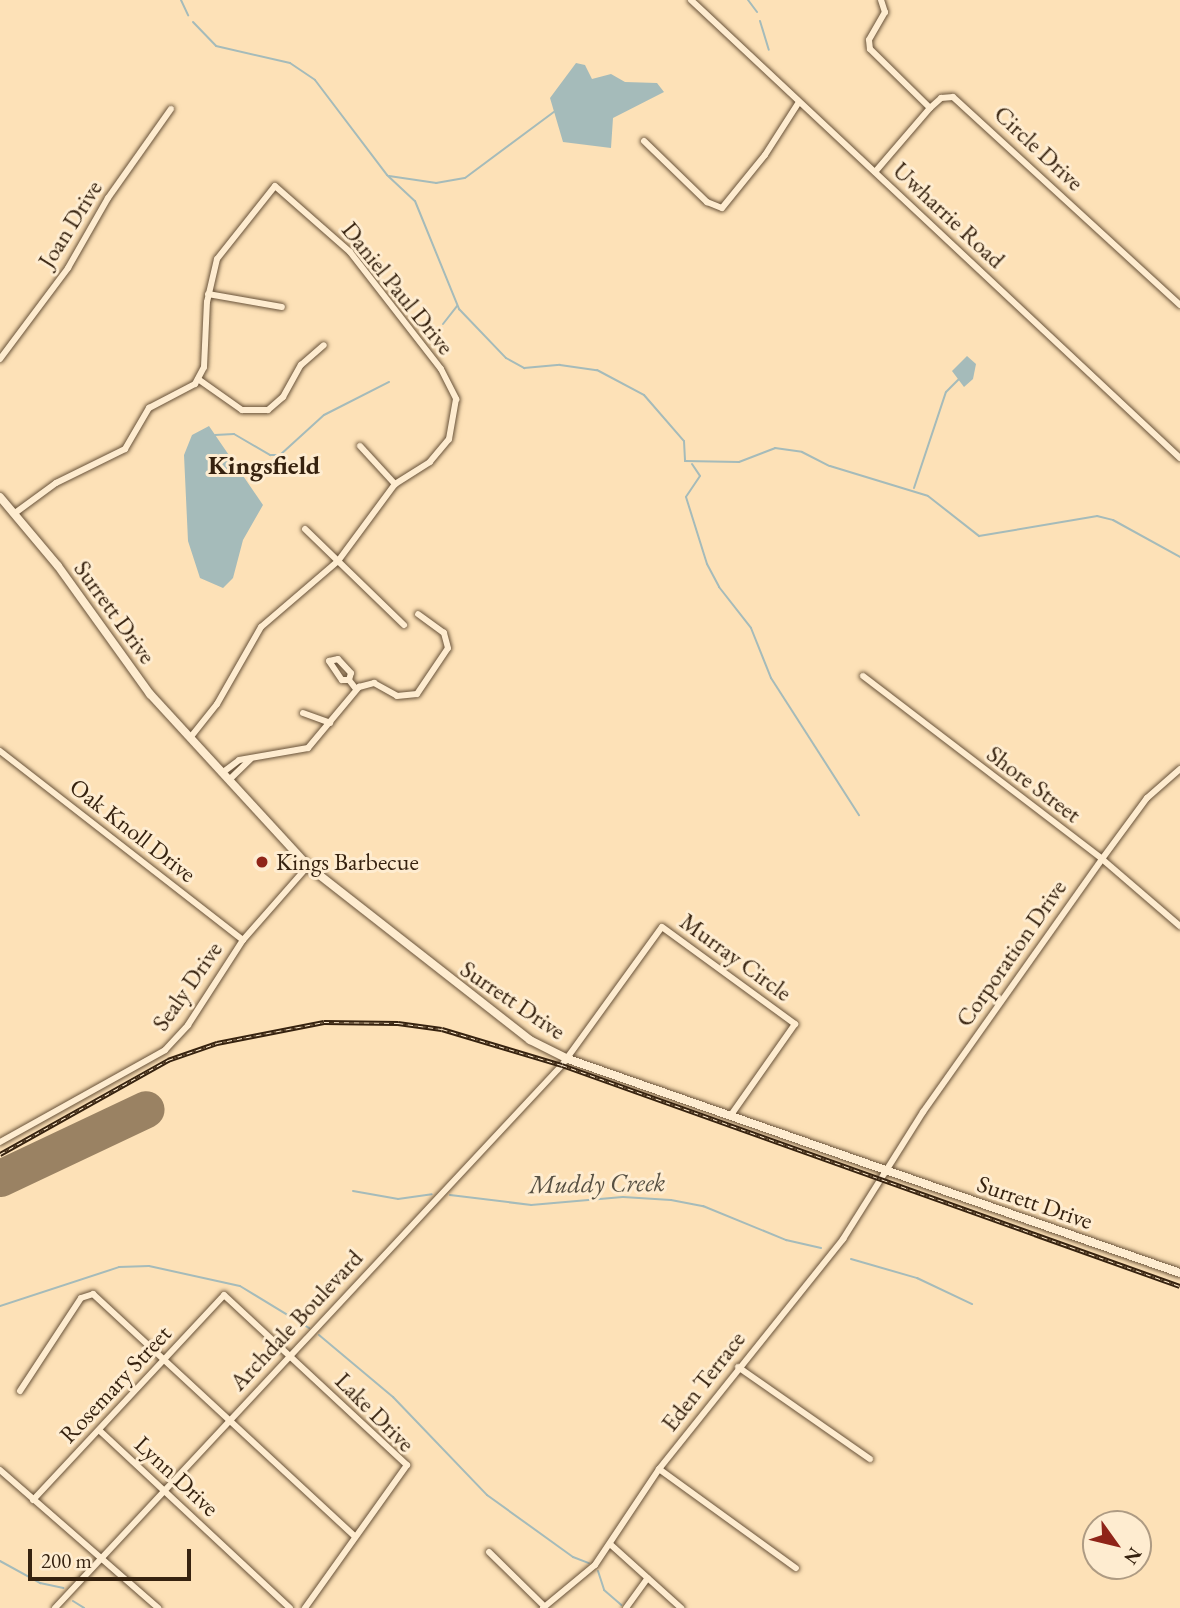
<!DOCTYPE html>
<style>
body{margin:0}
#map{position:relative;width:1180px;height:1608px;overflow:hidden;background:#fde1b7;font-family:"EB Garamond",serif}
div>[style]{position:absolute}
[style*='--x']{left:calc(var(--x)*1px);top:calc(var(--y)*1px);width:calc(var(--w)*1px);rotate:calc(var(--a)*1deg)}
.water>*{inset:0;background:#a5bbba}
.stream>*{height:2px;margin:-1px;padding:0 1px;transform-origin:1px;border-radius:1px;background:#a5bbba}
.runway>*{height:37px;margin:-18.5px;padding:0 18.5px;transform-origin:18.5px;border-radius:18.5px;background:#9a8263}
.roads{filter:drop-shadow(0 0 2px #685239) drop-shadow(0 0 2px #685239)}
.minor>*{height:6px;margin:-3px;padding:0 3px;transform-origin:3px;border-radius:3px;background:#feecd0}
.tertiary>*{height:8px;margin:-4px;padding:0 4px;transform-origin:4px;border-radius:4px;background:#feecd0}
.rail>*{height:4.5px;margin-top:-2.25px;transform-origin:0;background:repeating-linear-gradient(90deg,#feecd0 0 5px,#36220f 0 10px);box-sizing:border-box;border-block:2px solid #36220f}
.dots>*{width:19px;height:19px;translate:-50% -50%;box-sizing:border-box;border:4px solid #feecd0;border-radius:50%}
span{translate:-50% -50%;white-space:nowrap;text-align:center;line-height:1.15;-webkit-text-stroke:6px #feecd0;paint-order:stroke}
.street-label{font-size:24px;color:#36220f}
.poi-label{font-size:24px;color:#36220f}
.left{translate:0 -50%;text-align:left}
.neighbourhood-label{font-size:26px;color:#36220f;font-weight:700}
.water-label{font-size:26px;color:#575042;font-style:italic}
.north{position:absolute;left:1082px;top:1510px;width:70px;height:70px;box-sizing:border-box;background:#feecd0;border:2px solid #ae9b83;border-radius:50%;rotate:124deg;font-size:19px;font-weight:700;line-height:28px;text-align:center;color:#36220f}
.north::after{content:'';display:block;margin:auto;width:24px;height:32px;background:#8f2418;clip-path:polygon(50% 0,100% 100%,50% 72%,0 100%)}
.scale{position:absolute;left:28px;top:1549px;width:163px;height:32px;box-sizing:border-box;border:4px solid #36220f;border-top:0;padding-left:9px;font-size:21px;line-height:24px;white-space:nowrap;color:#36220f;-webkit-text-stroke:5px #feecd0;paint-order:stroke}
</style>
<div id="map">
<div class="water">
<i style="clip-path:polygon(576px 63px,585px 65px,592px 79px,611px 74px,625px 82px,657px 83px,664px 92px,613px 118px,611px 148px,563px 142px,550px 98px)"></i>
<i style="clip-path:polygon(967px 356px,976px 364px,973px 379px,964px 387px,952px 371px)"></i>
<i style="clip-path:polygon(209px 426px,263px 505px,243px 540px,233px 578px,223px 588px,200px 578px,188px 541px,184px 455px,192px 435px)"></i>
</div>
<div class="stream">
<i style="--x:181;--y:0;--w:17;--a:65"></i>
<i style="--x:748;--y:0;--w:15;--a:53"></i>
<i style="--x:760;--y:21;--w:30;--a:73"></i>
<i style="--x:193;--y:22;--w:33;--a:46"></i>
<i style="--x:216;--y:46;--w:76;--a:12.9"></i>
<i style="--x:290;--y:63;--w:30;--a:34"></i>
<i style="--x:315;--y:80;--w:119;--a:52.8"></i>
<i style="--x:387;--y:175;--w:38;--a:43"></i>
<i style="--x:415;--y:201;--w:117;--a:67.8"></i>
<i style="--x:459;--y:309;--w:68;--a:46.2"></i>
<i style="--x:506;--y:358;--w:21;--a:29"></i>
<i style="--x:524;--y:368;--w:36;--a:-5"></i>
<i style="--x:560;--y:365;--w:37;--a:8"></i>
<i style="--x:597;--y:370;--w:53;--a:28"></i>
<i style="--x:644;--y:395;--w:61;--a:49"></i>
<i style="--x:684;--y:441;--w:20;--a:87"></i>
<i style="--x:685;--y:461;--w:54;--a:1.1"></i>
<i style="--x:739;--y:462;--w:39;--a:-21"></i>
<i style="--x:775;--y:448;--w:27;--a:8"></i>
<i style="--x:802;--y:452;--w:31;--a:27"></i>
<i style="--x:830;--y:466;--w:102;--a:17"></i>
<i style="--x:928;--y:496;--w:65;--a:38.1"></i>
<i style="--x:979;--y:536;--w:120;--a:-9.6"></i>
<i style="--x:1097;--y:516;--w:16;--a:14"></i>
<i style="--x:1113;--y:520;--w:77;--a:28.9"></i>
<i style="--x:389;--y:176;--w:48;--a:8.5"></i>
<i style="--x:436;--y:183;--w:29;--a:-10"></i>
<i style="--x:465;--y:178;--w:111;--a:-36.6"></i>
<i style="--x:443;--y:324;--w:23;--a:-52"></i>
<i style="--x:215;--y:435;--w:19;--a:-3"></i>
<i style="--x:234;--y:434;--w:42;--a:30.3"></i>
<i style="--x:270;--y:455;--w:10;--a:0"></i>
<i style="--x:280;--y:455;--w:59;--a:-42.3"></i>
<i style="--x:324;--y:415;--w:73;--a:-26.9"></i>
<i style="--x:692;--y:464;--w:14;--a:56"></i>
<i style="--x:700;--y:476;--w:25;--a:124"></i>
<i style="--x:686;--y:497;--w:70;--a:72.6"></i>
<i style="--x:707;--y:564;--w:26;--a:62"></i>
<i style="--x:719;--y:587;--w:52;--a:52"></i>
<i style="--x:751;--y:628;--w:54;--a:68.2"></i>
<i style="--x:771;--y:678;--w:163;--a:57.3"></i>
<i style="--x:914;--y:488;--w:101;--a:-71.6"></i>
<i style="--x:946;--y:392;--w:18;--a:-45"></i>
<i style="--x:353;--y:1191;--w:46;--a:10.1"></i>
<i style="--x:398;--y:1199;--w:34;--a:-8"></i>
<i style="--x:450;--y:1195;--w:82;--a:7"></i>
<i style="--x:531;--y:1205;--w:92;--a:-5"></i>
<i style="--x:623;--y:1197;--w:48;--a:3.6"></i>
<i style="--x:671;--y:1200;--w:33;--a:11"></i>
<i style="--x:703;--y:1206;--w:90;--a:22.3"></i>
<i style="--x:786;--y:1240;--w:36;--a:13"></i>
<i style="--x:851;--y:1259;--w:69;--a:16.1"></i>
<i style="--x:917;--y:1278;--w:61;--a:25.3"></i>
<i style="--x:0;--y:1306;--w:125;--a:-18.1"></i>
<i style="--x:119;--y:1267;--w:30;--a:-2"></i>
<i style="--x:149;--y:1266;--w:93;--a:12.4"></i>
<i style="--x:240;--y:1286;--w:81;--a:31.3"></i>
<i style="--x:319;--y:1335;--w:97;--a:40"></i>
<i style="--x:393;--y:1397;--w:136;--a:46.2"></i>
<i style="--x:487;--y:1495;--w:106;--a:35.8"></i>
<i style="--x:573;--y:1557;--w:17;--a:21"></i>
<i style="--x:0;--y:1561;--w:46;--a:28.8"></i>
<i style="--x:40;--y:1583;--w:24;--a:12"></i>
<i style="--x:598;--y:1571;--w:20;--a:72"></i>
<i style="--x:604;--y:1590;--w:23;--a:41"></i>
<i style="--x:73;--y:1601;--w:13;--a:32"></i>
</div>
<div class="runway">
<i style="--x:0;--y:1178;--w:161;--a:-25.3"></i>
</div>
<div class="roads">
<div class="minor">
<i style="--x:691;--y:0;--w:670;--a:43.13"></i>
<i style="--x:881;--y:0;--w:13;--a:72"></i>
<i style="--x:885;--y:12;--w:32;--a:120"></i>
<i style="--x:869;--y:40;--w:9;--a:84"></i>
<i style="--x:870;--y:49;--w:84;--a:44.5"></i>
<i style="--x:644;--y:141;--w:88;--a:44.1"></i>
<i style="--x:707;--y:202;--w:16;--a:22"></i>
<i style="--x:722;--y:208;--w:68;--a:-50.9"></i>
<i style="--x:765;--y:155;--w:63;--a:-57.3"></i>
<i style="--x:875;--y:172;--w:84;--a:-49.3"></i>
<i style="--x:930;--y:108;--w:15;--a:-42"></i>
<i style="--x:941;--y:98;--w:12;--a:-5"></i>
<i style="--x:953;--y:97;--w:308;--a:42.5"></i>
<i style="--x:208;--y:294;--w:75;--a:10"></i>
<i style="--x:0;--y:359;--w:114;--a:-53.2"></i>
<i style="--x:68;--y:268;--w:81;--a:-60.3"></i>
<i style="--x:108;--y:198;--w:109;--a:-54.7"></i>
<i style="--x:198;--y:379;--w:54;--a:35.2"></i>
<i style="--x:242;--y:410;--w:26;--a:0"></i>
<i style="--x:268;--y:410;--w:20;--a:-41"></i>
<i style="--x:283;--y:397;--w:37;--a:-61"></i>
<i style="--x:301;--y:365;--w:30;--a:-41"></i>
<i style="--x:360;--y:446;--w:52;--a:47.4"></i>
<i style="--x:15;--y:513;--w:51;--a:-36.2"></i>
<i style="--x:56;--y:483;--w:77;--a:-26.2"></i>
<i style="--x:125;--y:449;--w:48;--a:-59.7"></i>
<i style="--x:149;--y:408;--w:52;--a:-27.6"></i>
<i style="--x:195;--y:384;--w:19;--a:-62"></i>
<i style="--x:204;--y:367;--w:65;--a:-87.4"></i>
<i style="--x:207;--y:302;--w:44;--a:-76.9"></i>
<i style="--x:217;--y:259;--w:93;--a:-51.5"></i>
<i style="--x:275;--y:186;--w:100;--a:41.3"></i>
<i style="--x:350;--y:252;--w:148;--a:52.1"></i>
<i style="--x:441;--y:369;--w:34;--a:63"></i>
<i style="--x:456;--y:399;--w:41;--a:99.9"></i>
<i style="--x:449;--y:439;--w:30;--a:130"></i>
<i style="--x:430;--y:462;--w:41;--a:147.8"></i>
<i style="--x:395;--y:484;--w:96;--a:126.5"></i>
<i style="--x:338;--y:561;--w:101;--a:139.4"></i>
<i style="--x:261;--y:627;--w:89;--a:119.7"></i>
<i style="--x:217;--y:704;--w:43;--a:128.5"></i>
<i style="--x:305;--y:529;--w:138;--a:44.1"></i>
<i style="--x:863;--y:676;--w:301;--a:37.4"></i>
<i style="--x:1102;--y:859;--w:103;--a:40.7"></i>
<i style="--x:349;--y:680;--w:7;--a:-74"></i>
<i style="--x:351;--y:673;--w:19;--a:-133"></i>
<i style="--x:338;--y:659;--w:9;--a:167"></i>
<i style="--x:329;--y:661;--w:23;--a:56"></i>
<i style="--x:342;--y:680;--w:7;--a:0"></i>
<i style="--x:349;--y:680;--w:11;--a:52"></i>
<i style="--x:303;--y:713;--w:29;--a:20"></i>
<i style="--x:0;--y:751;--w:308;--a:37.9"></i>
<i style="--x:222;--y:773;--w:21;--a:-37"></i>
<i style="--x:239;--y:760;--w:70;--a:-9.9"></i>
<i style="--x:308;--y:748;--w:80;--a:-50.1"></i>
<i style="--x:359;--y:687;--w:16;--a:-15"></i>
<i style="--x:374;--y:683;--w:26;--a:29"></i>
<i style="--x:397;--y:696;--w:20;--a:-6"></i>
<i style="--x:417;--y:694;--w:55;--a:-56"></i>
<i style="--x:448;--y:648;--w:16;--a:-105"></i>
<i style="--x:444;--y:633;--w:32;--a:-144"></i>
<i style="--x:229;--y:780;--w:30;--a:-44"></i>
<i style="--x:0;--y:1142;--w:189;--a:-29.1"></i>
<i style="--x:165;--y:1050;--w:34;--a:-47"></i>
<i style="--x:188;--y:1025;--w:101;--a:-57.1"></i>
<i style="--x:243;--y:940;--w:98;--a:-48.7"></i>
<i style="--x:738;--y:1367;--w:161;--a:34.9"></i>
<i style="--x:20;--y:1391;--w:111;--a:-56.7"></i>
<i style="--x:81;--y:1298;--w:13;--a:-18"></i>
<i style="--x:93;--y:1294;--w:357;--a:42.8"></i>
<i style="--x:99;--y:1430;--w:261;--a:43"></i>
<i style="--x:659;--y:1469;--w:169;--a:35.9"></i>
<i style="--x:0;--y:1470;--w:210;--a:41.1"></i>
<i style="--x:33;--y:1500;--w:280;--a:-47"></i>
<i style="--x:224;--y:1295;--w:250;--a:42.9"></i>
<i style="--x:407;--y:1465;--w:176;--a:125.5"></i>
<i style="--x:610;--y:1544;--w:96;--a:42"></i>
<i style="--x:489;--y:1552;--w:78;--a:44.5"></i>
<i style="--x:55;--y:1608;--w:743;--a:-46.96"></i>
<i style="--x:562;--y:1065;--w:170;--a:-54.1"></i>
<i style="--x:662;--y:927;--w:165;--a:36.1"></i>
<i style="--x:795;--y:1024;--w:111;--a:125.1"></i>
<i style="--x:543;--y:1608;--w:67;--a:-39.6"></i>
<i style="--x:595;--y:1565;--w:115;--a:-56.3"></i>
<i style="--x:659;--y:1469;--w:295;--a:-51.3"></i>
<i style="--x:843;--y:1239;--w:150;--a:-57.8"></i>
<i style="--x:923;--y:1112;--w:310;--a:-54.7"></i>
<i style="--x:1102;--y:859;--w:76;--a:-53.6"></i>
<i style="--x:1147;--y:798;--w:44;--a:-41.3"></i>
<i style="--x:626;--y:1608;--w:37;--a:-54"></i>
</div>
<div class="tertiary">
<i style="--x:0;--y:497;--w:90;--a:50"></i>
<i style="--x:58;--y:566;--w:158;--a:54.3"></i>
<i style="--x:150;--y:694;--w:234;--a:47.4"></i>
<i style="--x:308;--y:866;--w:282;--a:38.1"></i>
<i style="--x:530;--y:1040;--w:42;--a:26.6"></i>
<i style="--x:568;--y:1059;--w:648;--a:19.27"></i>
</div>
</div>
<div class="rail">
<i style="--x:0;--y:1154;--w:193;--a:-29.2"></i>
<i style="--x:168;--y:1060;--w:52;--a:-19.1"></i>
<i style="--x:217;--y:1043;--w:109;--a:-11.1"></i>
<i style="--x:324;--y:1022;--w:74;--a:0.8"></i>
<i style="--x:398;--y:1023;--w:44;--a:7.8"></i>
<i style="--x:442;--y:1029;--w:125;--a:16.7"></i>
<i style="--x:562;--y:1065;--w:656;--a:19.68"></i>
</div>
<div class="dots">
<i style="left:262px;top:862px;background:#8f2418"></i>
</div>
<div class="street-label">
<span style="left:1039px;top:148px;rotate:43deg">Circle Drive</span>
<span style="left:949px;top:215px;rotate:43deg">Uwharrie Road</span>
<span style="left:70px;top:224px;rotate:-58deg">Joan Drive</span>
<span style="left:398px;top:288px;rotate:51deg">Daniel Paul Drive</span>
<span style="left:115px;top:612px;rotate:54deg">Surrett Drive</span>
<span style="left:1034px;top:784px;rotate:37deg">Shore Street</span>
<span style="left:133px;top:830px;rotate:38deg">Oak Knoll Drive</span>
<span style="left:1011px;top:953px;rotate:-55deg">Corporation Drive</span>
<span style="left:736px;top:957px;rotate:36deg">Murray Circle</span>
<span style="left:187px;top:986px;rotate:-55deg">Sealy Drive</span>
<span style="left:513px;top:1000px;rotate:34deg">Surrett Drive</span>
<span style="left:1035px;top:1202px;rotate:19deg">Surrett Drive</span>
<span style="left:296px;top:1320px;rotate:-47deg">Archdale Boulevard</span>
<span style="left:703px;top:1381px;rotate:-52deg">Eden Terrace</span>
<span style="left:115px;top:1384px;rotate:-47deg">Rosemary Street</span>
<span style="left:375px;top:1412px;rotate:45deg">Lake Drive</span>
<span style="left:177px;top:1476px;rotate:43deg">Lynn Drive</span>
</div>
<div class="poi-label">
<span class="left" style="left:276px;top:862px">Kings Barbecue</span>
</div>
<div class="neighbourhood-label">
<span style="left:264px;top:466px">Kingsfield</span>
</div>
<div class="water-label">
<span style="left:597px;top:1184px;rotate:-1deg">Muddy Creek</span>
</div>
<div class="north">N</div>
<div class="scale">200 m</div>
</div>
